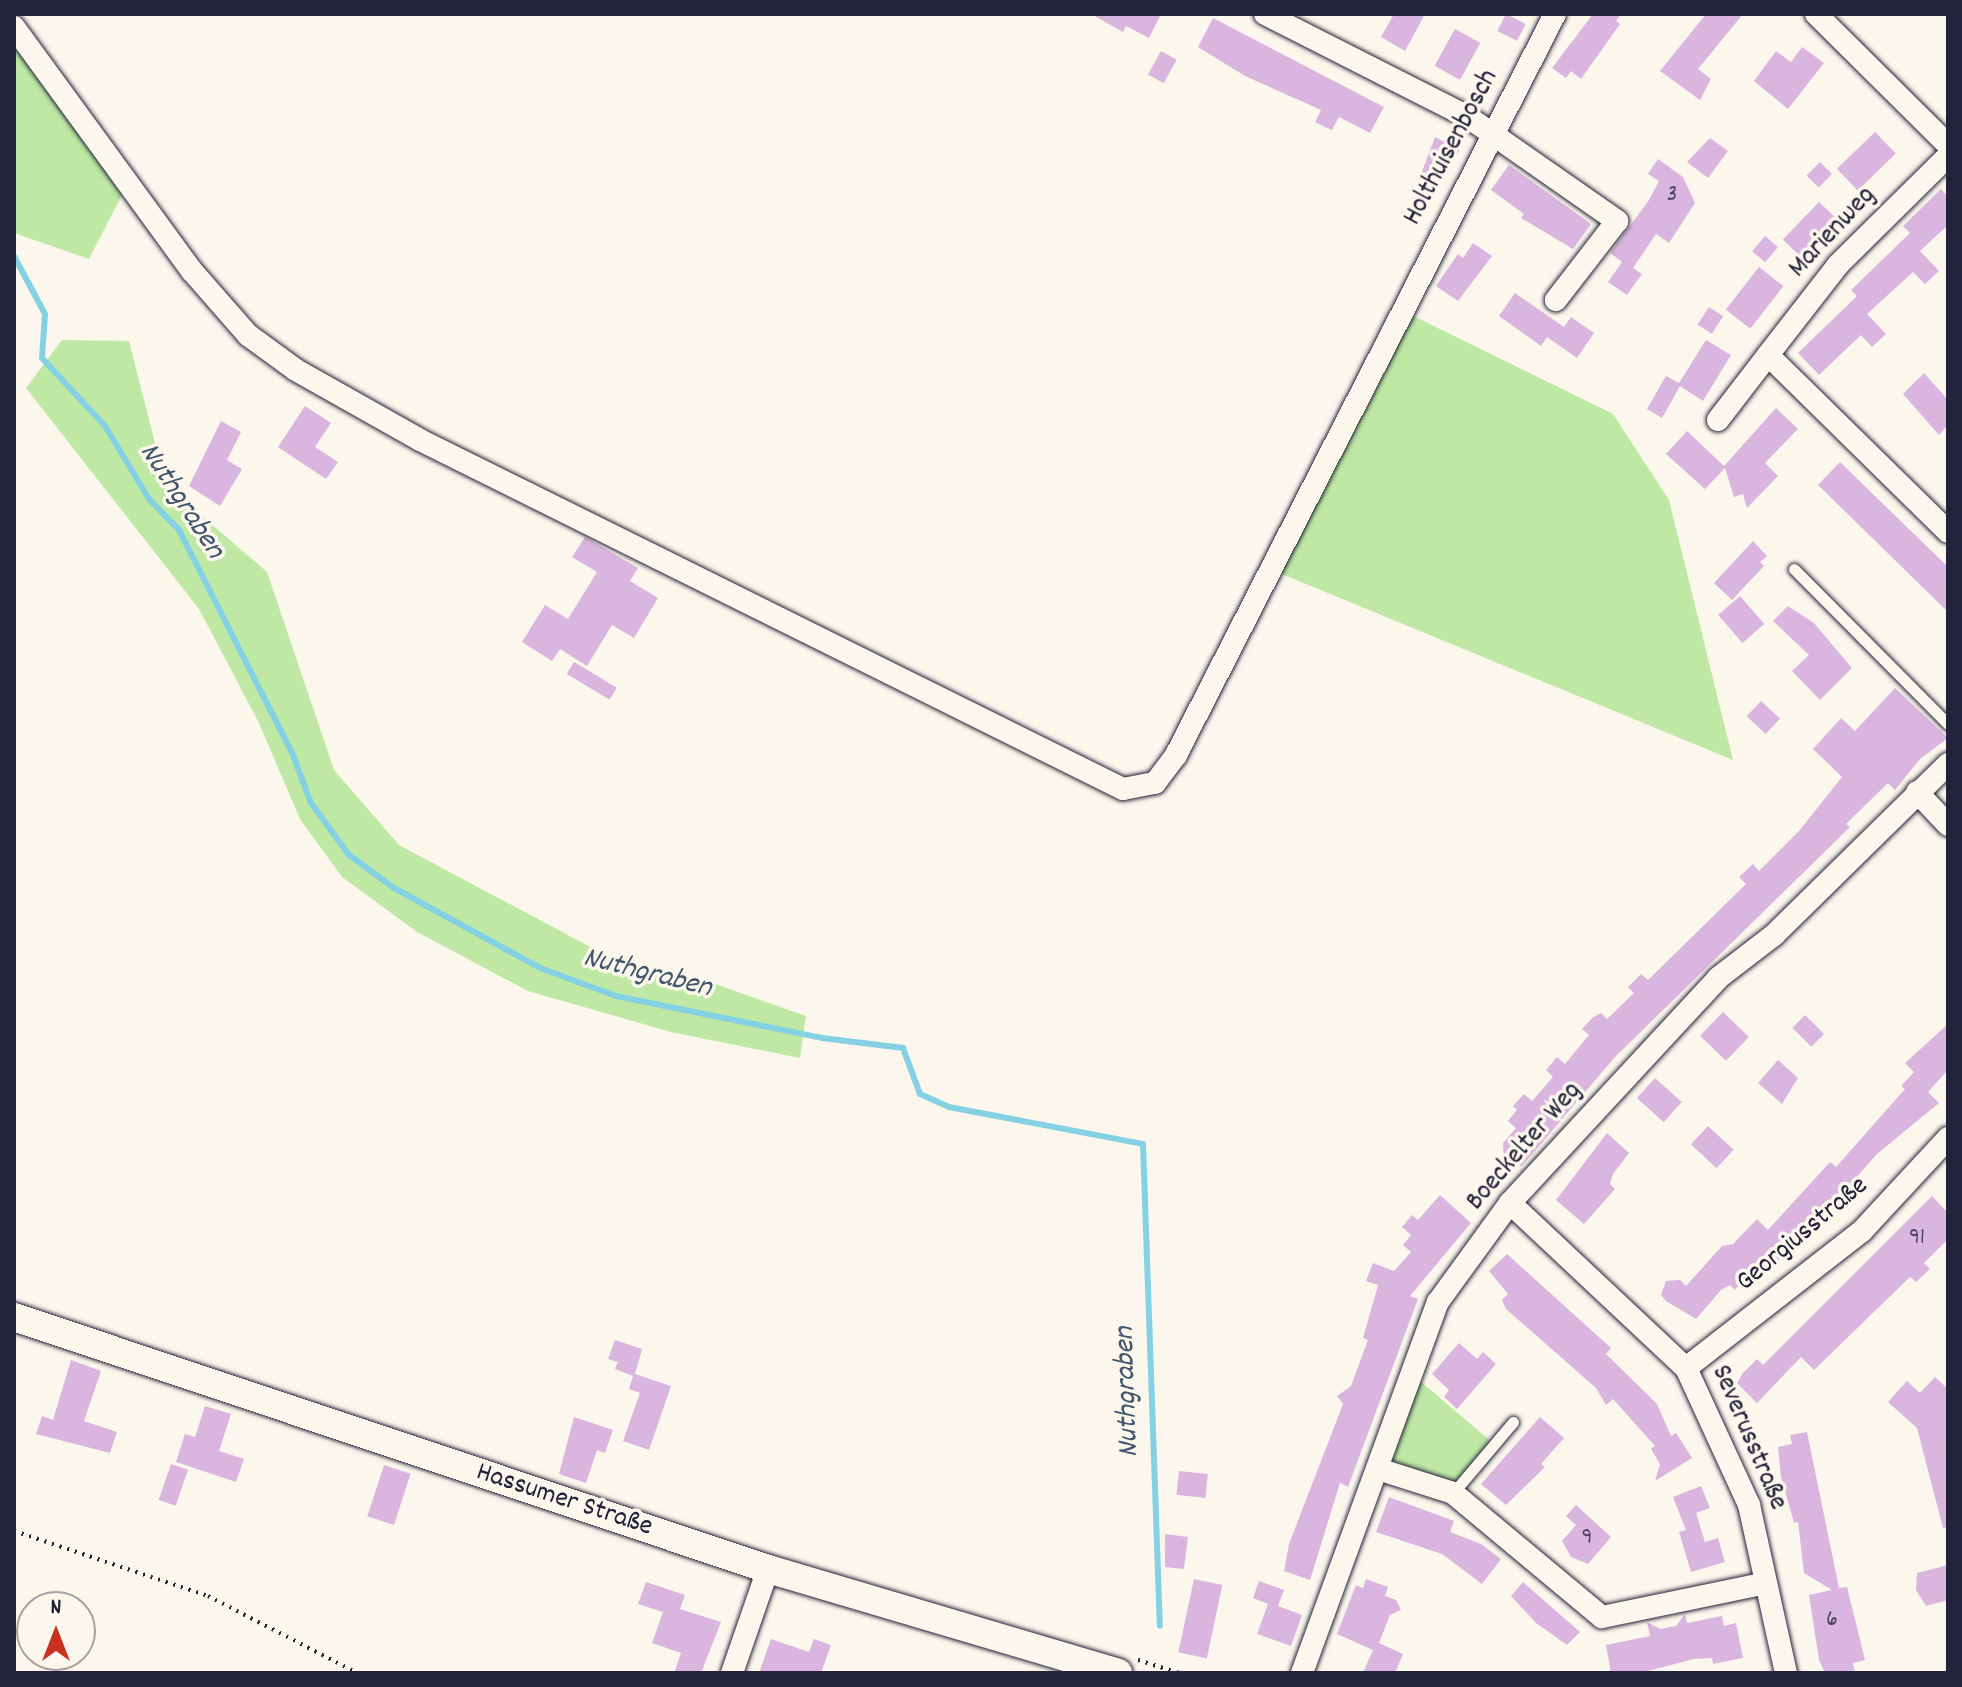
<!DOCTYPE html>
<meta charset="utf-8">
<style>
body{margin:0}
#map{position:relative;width:1962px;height:1687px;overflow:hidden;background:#fbf7ec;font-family:Dekko,sans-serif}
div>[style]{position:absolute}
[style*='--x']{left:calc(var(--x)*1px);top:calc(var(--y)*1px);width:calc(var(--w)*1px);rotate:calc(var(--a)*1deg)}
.green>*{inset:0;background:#bee8a4}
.stream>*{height:6px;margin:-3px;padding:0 3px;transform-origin:3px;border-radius:3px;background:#85d1e4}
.building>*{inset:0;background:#dab5df;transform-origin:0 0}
.path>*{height:4px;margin-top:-2px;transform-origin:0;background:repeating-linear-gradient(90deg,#22223b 0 2px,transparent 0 8px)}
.roads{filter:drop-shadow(0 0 2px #22223b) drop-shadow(0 0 2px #22223b)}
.service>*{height:11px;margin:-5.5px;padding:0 5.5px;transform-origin:5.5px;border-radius:5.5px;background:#fbf7ec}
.minor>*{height:22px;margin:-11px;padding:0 11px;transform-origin:11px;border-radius:11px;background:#fbf7ec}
.tertiary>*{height:28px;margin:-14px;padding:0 14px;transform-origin:14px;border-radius:14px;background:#fbf7ec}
span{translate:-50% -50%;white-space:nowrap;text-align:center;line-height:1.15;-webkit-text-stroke:7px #fbf7ec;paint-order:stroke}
.number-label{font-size:24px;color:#504764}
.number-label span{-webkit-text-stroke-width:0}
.street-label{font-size:28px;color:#22223b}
.water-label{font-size:30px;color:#40576e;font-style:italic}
.frame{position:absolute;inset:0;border:16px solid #22223b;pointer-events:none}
.north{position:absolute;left:16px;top:1591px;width:80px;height:80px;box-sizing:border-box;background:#fbf7ec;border:2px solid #a4a2a5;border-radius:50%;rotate:0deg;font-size:22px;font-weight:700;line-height:32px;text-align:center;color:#22223b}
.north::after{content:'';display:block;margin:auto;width:28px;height:36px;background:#c8321e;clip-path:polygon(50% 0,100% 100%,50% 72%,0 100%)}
</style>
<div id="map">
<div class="green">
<i style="clip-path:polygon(14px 27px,128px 183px,89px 259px,14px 233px)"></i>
<i style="clip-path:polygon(1401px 310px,1613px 414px,1669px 500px,1733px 760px,1272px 570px)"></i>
<i style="clip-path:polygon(62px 340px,129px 341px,156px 447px,197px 512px,267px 572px,334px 770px,399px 845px,611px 958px,698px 978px,806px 1016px,800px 1058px,671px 1032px,528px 991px,417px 932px,342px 877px,300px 819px,259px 723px,199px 609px,26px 388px)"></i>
<i style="clip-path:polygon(1412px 1374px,1494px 1444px,1453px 1493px,1378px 1469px)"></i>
</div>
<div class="stream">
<i style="--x:14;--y:256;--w:66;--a:61.9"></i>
<i style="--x:45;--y:314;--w:44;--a:93.9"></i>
<i style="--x:42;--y:358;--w:93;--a:47.2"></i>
<i style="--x:105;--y:426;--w:85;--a:58.9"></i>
<i style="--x:149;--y:499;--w:43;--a:45.9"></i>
<i style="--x:179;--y:530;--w:252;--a:63.1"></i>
<i style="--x:293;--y:755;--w:51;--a:69.4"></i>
<i style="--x:311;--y:803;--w:64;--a:53.8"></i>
<i style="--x:349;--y:855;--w:56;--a:36.3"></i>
<i style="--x:394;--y:888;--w:166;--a:28.7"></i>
<i style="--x:540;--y:968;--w:81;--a:20.2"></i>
<i style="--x:616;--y:996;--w:210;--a:11.5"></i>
<i style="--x:822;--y:1038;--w:82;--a:7"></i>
<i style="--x:903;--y:1048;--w:49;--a:69.7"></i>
<i style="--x:920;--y:1094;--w:32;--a:24"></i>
<i style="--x:949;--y:1107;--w:197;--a:10.8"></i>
<i style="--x:1143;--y:1144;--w:482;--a:88"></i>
</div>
<div class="building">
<i style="clip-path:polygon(1091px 14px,1161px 14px,1149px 38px,1126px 26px,1123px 32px)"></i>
<i style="clip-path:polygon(1394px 14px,1425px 14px,1405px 51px,1381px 37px)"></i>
<i style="left:1506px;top:14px;width:22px;height:19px;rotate:27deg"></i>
<i style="clip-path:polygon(1593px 14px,1621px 14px,1616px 21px,1620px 24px,1581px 79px,1571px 71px,1566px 78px,1552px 68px)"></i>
<i style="clip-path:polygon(1706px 14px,1743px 14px,1698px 69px,1711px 79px,1700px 100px,1660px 71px)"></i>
<i style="clip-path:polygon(1213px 18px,1384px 107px,1370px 133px,1339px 117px,1332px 130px,1323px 126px,1315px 122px,1321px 110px,1245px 76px,1198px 47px)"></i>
<i style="left:1455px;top:29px;width:29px;height:42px;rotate:29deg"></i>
<i style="clip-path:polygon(1802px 47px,1824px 63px,1788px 109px,1754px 81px,1776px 51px,1791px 62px)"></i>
<i style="left:1161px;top:51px;width:18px;height:27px;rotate:29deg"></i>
<i style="left:1875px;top:132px;width:30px;height:53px;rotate:46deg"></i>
<i style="clip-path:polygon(1435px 137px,1460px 150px,1435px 191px,1418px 182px)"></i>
<i style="clip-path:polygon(1710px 138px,1728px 151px,1708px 178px,1687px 162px)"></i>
<i style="clip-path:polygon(1658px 159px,1683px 177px,1695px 203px,1669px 243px,1656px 234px,1633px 268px,1642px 274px,1627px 295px,1608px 282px,1622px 262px,1610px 253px,1649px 200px,1659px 181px,1648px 174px)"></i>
<i style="left:1820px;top:162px;width:17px;height:19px;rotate:45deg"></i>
<i style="clip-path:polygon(1509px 165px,1591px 224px,1573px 249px,1521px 218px,1524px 214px,1491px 190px)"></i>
<i style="clip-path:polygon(1941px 189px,1948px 197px,1948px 225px,1920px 251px,1939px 271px,1925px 284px,1913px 272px,1867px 314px,1886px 334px,1872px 347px,1861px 335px,1819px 375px,1798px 353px,1857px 296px,1851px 290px,1910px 233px,1903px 226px)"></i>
<i style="left:1819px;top:202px;width:30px;height:52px;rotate:44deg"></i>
<i style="left:1765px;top:236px;width:17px;height:20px;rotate:40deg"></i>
<i style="clip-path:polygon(1473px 243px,1492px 256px,1458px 301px,1436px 286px,1458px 254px,1463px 258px)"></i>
<i style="left:1759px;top:267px;width:31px;height:54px;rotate:38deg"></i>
<i style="clip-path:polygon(1515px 293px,1564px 327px,1571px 317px,1594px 333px,1577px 358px,1547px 337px,1541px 346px,1499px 316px)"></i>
<i style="left:1709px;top:307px;width:17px;height:21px;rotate:33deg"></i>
<i style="clip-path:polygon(1706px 340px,1731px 355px,1703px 401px,1680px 386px,1662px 418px,1647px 409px,1666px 376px,1679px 383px)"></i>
<i style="clip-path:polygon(1924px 373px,1948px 400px,1948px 425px,1939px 435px,1903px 394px)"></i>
<i style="clip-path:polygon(305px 406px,331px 423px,315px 447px,338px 462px,326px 479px,278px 447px)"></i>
<i style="clip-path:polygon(1776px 408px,1798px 429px,1765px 463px,1778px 476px,1747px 508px,1743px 494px,1734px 497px,1725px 468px,1705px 489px,1666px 454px,1687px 431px,1724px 466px)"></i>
<i style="clip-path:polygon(221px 421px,241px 432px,227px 460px,242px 469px,220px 506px,189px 486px)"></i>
<i style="clip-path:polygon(1840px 462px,1948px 567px,1948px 612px,1818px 485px)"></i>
<i style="clip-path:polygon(585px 537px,638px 568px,630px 581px,658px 598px,634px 638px,612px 625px,587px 666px,560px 649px,552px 661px,522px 642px,545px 605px,568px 619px,597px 572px,572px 557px)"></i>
<i style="clip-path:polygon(1753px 541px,1767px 556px,1760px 562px,1764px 566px,1732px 600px,1714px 583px)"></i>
<i style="left:1740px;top:596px;width:37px;height:29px;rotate:49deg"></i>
<i style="clip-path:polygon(1788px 606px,1814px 623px,1852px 668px,1820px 700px,1792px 671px,1809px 655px,1773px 621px)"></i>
<i style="left:574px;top:662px;width:50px;height:14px;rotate:31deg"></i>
<i style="clip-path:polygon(1895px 688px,1948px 738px,1920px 759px,1895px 790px,1888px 783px,1846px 824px,1850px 827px,1615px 1057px,1522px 1166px,1504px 1161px,1503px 1143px,1516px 1128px,1508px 1121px,1517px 1110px,1513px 1106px,1524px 1094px,1532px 1101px,1553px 1077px,1546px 1070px,1557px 1057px,1565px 1064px,1589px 1035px,1582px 1029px,1592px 1018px,1601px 1013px,1607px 1019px,1634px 993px,1628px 987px,1641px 974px,1648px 980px,1746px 884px,1739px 877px,1753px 864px,1759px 871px,1799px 831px,1842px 777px,1813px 749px,1841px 718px,1855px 731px)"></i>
<i style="left:1761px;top:701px;width:26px;height:21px;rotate:43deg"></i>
<i style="left:1723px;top:1012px;width:36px;height:33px;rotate:44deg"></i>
<i style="left:1805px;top:1015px;width:27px;height:18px;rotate:45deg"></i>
<i style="clip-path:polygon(1948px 1024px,1948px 1070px,1928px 1092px,1939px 1103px,1877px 1154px,1801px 1240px,1770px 1268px,1761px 1259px,1735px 1290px,1730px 1285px,1721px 1290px,1696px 1319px,1666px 1301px,1661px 1295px,1666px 1281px,1680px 1280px,1686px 1286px,1722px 1246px,1733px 1244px,1757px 1219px,1768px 1230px,1830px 1162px,1836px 1167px,1905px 1089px,1901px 1086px,1914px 1072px,1905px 1063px)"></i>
<i style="clip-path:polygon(1778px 1060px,1798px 1078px,1782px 1104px,1758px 1083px)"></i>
<i style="left:1655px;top:1078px;width:36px;height:27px;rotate:42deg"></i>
<i style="left:1708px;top:1126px;width:35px;height:25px;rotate:43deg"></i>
<i style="clip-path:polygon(1607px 1133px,1629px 1153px,1613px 1174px,1610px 1184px,1615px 1189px,1584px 1224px,1556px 1200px)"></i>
<i style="clip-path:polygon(1440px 1195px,1471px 1223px,1410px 1296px,1418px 1299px,1348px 1487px,1340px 1483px,1310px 1580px,1284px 1571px,1289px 1544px,1343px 1404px,1337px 1396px,1351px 1386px,1368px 1340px,1363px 1338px,1378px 1285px,1366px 1281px,1373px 1263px,1394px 1271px,1411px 1252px,1403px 1245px,1411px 1235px,1402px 1227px,1412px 1215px,1418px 1220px)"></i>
<i style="clip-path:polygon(1932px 1196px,1948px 1213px,1948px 1239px,1924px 1263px,1930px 1269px,1916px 1282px,1910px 1277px,1814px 1370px,1801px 1357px,1757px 1403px,1737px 1383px,1743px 1373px,1757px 1359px,1763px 1365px)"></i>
<i style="clip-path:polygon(1507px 1254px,1611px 1348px,1606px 1354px,1657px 1404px,1671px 1436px,1676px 1433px,1692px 1458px,1655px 1481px,1660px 1464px,1651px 1449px,1655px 1446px,1613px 1399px,1606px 1405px,1596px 1388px,1506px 1309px,1502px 1300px,1508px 1294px,1489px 1271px)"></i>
<i style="clip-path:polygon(615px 1340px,642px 1349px,635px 1374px,671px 1386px,649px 1450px,623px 1441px,640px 1393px,629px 1389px,633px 1376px,615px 1369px,618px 1362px,608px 1359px)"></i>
<i style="clip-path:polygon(1459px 1343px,1477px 1359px,1483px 1352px,1496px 1364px,1457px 1409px,1444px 1397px,1449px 1390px,1432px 1374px)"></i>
<i style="clip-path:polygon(71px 1360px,101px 1371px,84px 1421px,117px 1432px,110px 1453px,36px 1434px,42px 1416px,53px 1420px)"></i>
<i style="clip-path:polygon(1935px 1377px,1948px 1389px,1948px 1527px,1943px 1528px,1917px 1428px,1888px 1402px,1907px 1381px,1920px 1393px)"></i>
<i style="clip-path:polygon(205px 1406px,231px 1414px,219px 1451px,244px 1459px,236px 1482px,176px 1462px,185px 1434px,195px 1437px)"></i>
<i style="clip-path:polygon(574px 1417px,613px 1430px,605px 1453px,597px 1450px,586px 1483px,559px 1474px)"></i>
<i style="clip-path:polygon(1540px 1417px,1564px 1438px,1541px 1464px,1545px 1467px,1506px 1505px,1481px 1484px)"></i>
<i style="clip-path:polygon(1807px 1432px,1839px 1588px,1847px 1587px,1865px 1660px,1853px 1663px,1855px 1673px,1825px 1673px,1819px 1660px,1809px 1595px,1832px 1590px,1804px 1573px,1798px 1522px,1794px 1523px,1781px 1477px,1778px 1447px,1792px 1444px,1790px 1435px)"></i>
<i style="left:171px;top:1464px;width:18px;height:38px;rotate:19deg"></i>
<i style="left:384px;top:1465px;width:28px;height:54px;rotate:18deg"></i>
<i style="left:1179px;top:1471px;width:29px;height:24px;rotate:6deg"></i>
<i style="clip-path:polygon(1701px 1486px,1710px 1508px,1696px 1513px,1705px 1542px,1718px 1538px,1725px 1562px,1691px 1572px,1679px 1532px,1686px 1530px,1673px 1497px)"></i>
<i style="clip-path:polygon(1389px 1497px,1454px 1521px,1450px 1532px,1481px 1544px,1501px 1559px,1482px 1584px,1442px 1554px,1376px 1532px)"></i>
<i style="clip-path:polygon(1576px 1505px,1611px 1537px,1588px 1564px,1571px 1557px,1562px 1541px,1576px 1525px,1566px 1516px)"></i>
<i style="clip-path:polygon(1165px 1534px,1188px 1537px,1184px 1569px,1165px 1567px)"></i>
<i style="clip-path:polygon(1948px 1565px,1948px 1600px,1926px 1606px,1916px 1590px,1917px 1573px)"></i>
<i style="left:1194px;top:1579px;width:29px;height:75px;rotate:12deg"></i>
<i style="clip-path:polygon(1366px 1579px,1388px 1587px,1385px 1596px,1396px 1600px,1401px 1610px,1390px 1615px,1379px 1643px,1403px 1654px,1395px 1673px,1363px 1673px,1373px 1650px,1337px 1634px,1356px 1585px,1363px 1588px)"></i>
<i style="clip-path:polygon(1259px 1581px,1284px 1590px,1278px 1606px,1302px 1615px,1291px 1646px,1257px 1634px,1268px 1604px,1253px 1598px)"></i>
<i style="clip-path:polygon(646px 1582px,685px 1595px,680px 1609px,721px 1622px,701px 1673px,674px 1673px,681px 1653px,652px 1643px,663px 1612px,638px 1604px)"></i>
<i style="clip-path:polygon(1523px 1582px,1580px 1632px,1567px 1645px,1536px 1623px,1511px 1596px)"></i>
<i style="clip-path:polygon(1685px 1614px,1687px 1623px,1722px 1616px,1724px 1626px,1736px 1623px,1743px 1658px,1713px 1664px,1712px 1658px,1694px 1659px,1640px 1673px,1611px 1673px,1606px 1645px,1650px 1636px,1647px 1622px,1660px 1629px,1676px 1626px)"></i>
<i style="clip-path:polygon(771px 1639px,809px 1652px,814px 1639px,831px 1645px,821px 1673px,759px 1673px)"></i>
</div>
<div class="path">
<i style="--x:14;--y:1531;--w:205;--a:18.5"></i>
<i style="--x:208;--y:1596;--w:168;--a:27.3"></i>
<i style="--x:1138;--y:1660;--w:43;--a:17.6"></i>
</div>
<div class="roads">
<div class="service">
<i style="--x:1794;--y:569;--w:218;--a:45.2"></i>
<i style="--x:1453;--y:1493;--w:93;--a:-49.8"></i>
</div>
<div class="minor">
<i style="--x:1265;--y:14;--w:228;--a:26.9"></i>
<i style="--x:1468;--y:117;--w:182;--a:34.9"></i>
<i style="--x:1617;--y:221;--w:100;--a:127.7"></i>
<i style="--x:1816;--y:14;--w:186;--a:44.8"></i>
<i style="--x:14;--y:27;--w:302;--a:53.9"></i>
<i style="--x:192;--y:271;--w:85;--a:48.8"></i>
<i style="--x:248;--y:335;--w:59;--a:36.1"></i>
<i style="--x:296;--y:370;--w:142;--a:29.4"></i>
<i style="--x:420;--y:440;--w:785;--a:26.4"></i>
<i style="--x:1123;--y:789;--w:33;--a:-11"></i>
<i style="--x:1155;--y:783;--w:35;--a:-53"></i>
<i style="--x:1176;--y:755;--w:832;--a:-62.91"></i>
<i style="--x:1948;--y:156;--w:155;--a:135.3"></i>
<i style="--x:1838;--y:265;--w:114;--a:127.9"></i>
<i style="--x:1768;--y:355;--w:252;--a:44.5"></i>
<i style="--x:1718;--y:420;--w:82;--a:-52.4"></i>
<i style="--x:1917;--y:792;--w:45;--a:46.8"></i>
<i style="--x:1510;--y:1203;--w:241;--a:43.2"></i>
<i style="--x:1686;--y:1368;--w:151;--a:65.3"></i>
<i style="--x:1749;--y:1505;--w:172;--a:77.6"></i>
<i style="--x:1686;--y:1368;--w:223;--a:-37.9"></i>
<i style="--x:1862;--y:1231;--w:127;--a:-47.2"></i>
<i style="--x:1378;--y:1469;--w:79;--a:17.7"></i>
<i style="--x:1453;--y:1493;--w:194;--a:39.8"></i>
<i style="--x:1602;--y:1617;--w:167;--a:-11.7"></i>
<i style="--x:732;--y:1673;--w:110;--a:-70.9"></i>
<i style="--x:1302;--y:1673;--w:395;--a:-69.9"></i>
<i style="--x:1438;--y:1302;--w:122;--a:-54"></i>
<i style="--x:1510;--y:1203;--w:306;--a:-47.2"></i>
<i style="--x:1718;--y:978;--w:71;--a:-37.5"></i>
<i style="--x:1774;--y:935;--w:244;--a:-44.5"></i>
</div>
<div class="tertiary">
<i style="--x:14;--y:1317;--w:795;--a:18.48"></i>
<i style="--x:768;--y:1569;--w:365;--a:16.5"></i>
</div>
</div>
<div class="number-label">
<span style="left:1672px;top:196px">3</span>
<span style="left:1917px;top:1239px">91</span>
<span style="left:1587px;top:1539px">9</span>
<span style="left:1832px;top:1621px">6</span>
</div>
<div class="street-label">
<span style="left:1452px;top:148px;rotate:-62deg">Holthuisenbosch</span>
<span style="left:1833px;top:233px;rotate:-47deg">Marienweg</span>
<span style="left:1525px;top:1147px;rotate:-49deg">Boeckelter Weg</span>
<span style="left:1803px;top:1235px;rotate:-40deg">Georgiusstraße</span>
<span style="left:1748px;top:1438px;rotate:67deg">Severusstraße</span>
<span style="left:564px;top:1501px;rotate:18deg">Hassumer Straße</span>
</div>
<div class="water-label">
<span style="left:180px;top:502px;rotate:57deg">Nuthgraben</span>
<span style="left:647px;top:975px;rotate:14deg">Nuthgraben</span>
<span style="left:1129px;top:1392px;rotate:-92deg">Nuthgraben</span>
</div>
<div class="frame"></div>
<div class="north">N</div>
</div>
